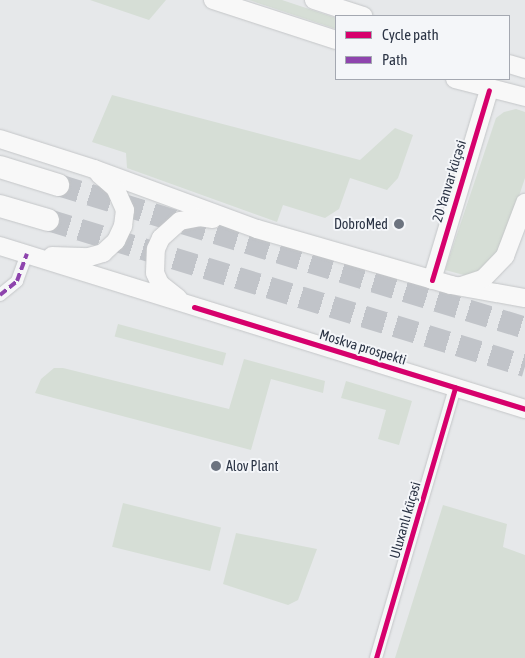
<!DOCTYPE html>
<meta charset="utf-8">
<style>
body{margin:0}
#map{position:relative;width:525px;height:658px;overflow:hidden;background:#e6e8ea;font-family:"Asap Condensed",sans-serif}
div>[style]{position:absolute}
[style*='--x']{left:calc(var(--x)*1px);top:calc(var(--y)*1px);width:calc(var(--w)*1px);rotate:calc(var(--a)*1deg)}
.green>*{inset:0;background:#d6ded6;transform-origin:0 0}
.highway-tunnel>*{height:22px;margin-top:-11px;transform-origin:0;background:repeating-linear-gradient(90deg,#c1c4c9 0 22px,transparent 0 33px)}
.roads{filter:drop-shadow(0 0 1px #c4c6c8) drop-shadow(0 0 1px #c4c6c8)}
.street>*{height:12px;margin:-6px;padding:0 6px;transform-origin:6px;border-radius:6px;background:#f5f6f7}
.secondary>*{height:18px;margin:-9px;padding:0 9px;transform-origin:9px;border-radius:9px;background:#f8f8f8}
.highway>*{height:22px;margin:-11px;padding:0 11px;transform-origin:11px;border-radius:11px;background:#f8f8f8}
.quiet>*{height:4px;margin-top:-2px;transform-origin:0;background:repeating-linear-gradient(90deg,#8e44ad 0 8px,transparent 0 12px)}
.cycleway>*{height:5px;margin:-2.5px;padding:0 2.5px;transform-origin:2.5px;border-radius:2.5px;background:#d6006c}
.dots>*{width:14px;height:14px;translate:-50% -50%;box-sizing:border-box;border:2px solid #f4f6f9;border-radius:50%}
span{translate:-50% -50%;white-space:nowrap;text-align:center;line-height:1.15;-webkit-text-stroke:4px #f4f6f9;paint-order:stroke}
.street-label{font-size:14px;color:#2b3445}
.poi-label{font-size:14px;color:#2b3445}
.right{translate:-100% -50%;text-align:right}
.left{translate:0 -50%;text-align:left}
.legend{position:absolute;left:335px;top:15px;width:175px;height:65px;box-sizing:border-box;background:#f4f6f9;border:1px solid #a4a8b1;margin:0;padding:6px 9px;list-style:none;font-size:15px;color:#2b3445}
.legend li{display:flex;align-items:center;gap:10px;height:25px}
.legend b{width:25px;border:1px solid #a4a8b1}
</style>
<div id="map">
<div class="green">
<i style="clip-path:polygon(90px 0,166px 0,149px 20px)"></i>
<i style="clip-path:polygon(249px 0,282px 0,336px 18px,336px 29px)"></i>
<i style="clip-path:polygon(112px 95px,360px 160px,395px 128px,413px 135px,398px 178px,387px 190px,350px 178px,339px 209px,325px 218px,283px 205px,277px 222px,127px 168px,126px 153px,92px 142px)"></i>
<i style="clip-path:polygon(516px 109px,525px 112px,525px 178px,505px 238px,495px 257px,477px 273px,464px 275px,445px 270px,496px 118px,504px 112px)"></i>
<i style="left:118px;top:324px;width:112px;height:13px;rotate:15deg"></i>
<i style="clip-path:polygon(244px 359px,325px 381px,323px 393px,271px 379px,251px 450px,35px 393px,41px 379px,54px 368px,63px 368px,229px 409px)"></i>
<i style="clip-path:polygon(346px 381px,412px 401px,399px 445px,378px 439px,386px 410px,341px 398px)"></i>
<i style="left:123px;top:503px;width:101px;height:45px;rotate:14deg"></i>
<i style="clip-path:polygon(443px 505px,507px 524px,503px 547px,525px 555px,525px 658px,395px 658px)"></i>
<i style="clip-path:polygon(236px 533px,317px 549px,298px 600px,288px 605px,223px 584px)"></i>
</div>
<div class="highway-tunnel">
<i style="--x:58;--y:185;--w:488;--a:17"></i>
<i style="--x:48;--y:220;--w:499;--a:17"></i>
</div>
<div class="roads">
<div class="street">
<i style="--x:0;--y:295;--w:22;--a:-39"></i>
<i style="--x:17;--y:281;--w:29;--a:-70"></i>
<i style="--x:376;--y:658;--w:282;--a:-73.7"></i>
</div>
<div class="secondary">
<i style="--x:213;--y:0;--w:129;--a:18"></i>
<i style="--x:314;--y:0;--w:52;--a:18.1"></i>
<i style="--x:509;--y:64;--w:17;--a:17"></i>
<i style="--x:455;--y:79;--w:72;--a:14.4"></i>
<i style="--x:0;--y:139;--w:99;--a:17.7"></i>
<i style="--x:94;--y:169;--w:174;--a:20.2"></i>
<i style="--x:257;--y:229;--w:202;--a:16.1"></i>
<i style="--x:451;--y:285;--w:75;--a:10"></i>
<i style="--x:0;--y:246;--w:550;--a:17.25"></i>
<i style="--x:52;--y:256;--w:37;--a:2"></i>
<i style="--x:89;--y:257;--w:15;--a:-16"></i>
<i style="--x:103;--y:253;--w:18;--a:-43"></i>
<i style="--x:116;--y:241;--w:17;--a:-65"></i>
<i style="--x:123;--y:226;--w:16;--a:-83"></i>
<i style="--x:125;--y:210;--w:24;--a:-114"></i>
<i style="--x:115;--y:188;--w:21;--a:-139"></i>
<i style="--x:432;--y:280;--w:198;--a:-73.3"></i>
<i style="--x:461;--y:286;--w:23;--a:-18"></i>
<i style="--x:483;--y:279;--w:32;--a:-46"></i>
<i style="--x:505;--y:256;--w:57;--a:-69.3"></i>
<i style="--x:178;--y:298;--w:23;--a:-142"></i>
<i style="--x:160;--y:284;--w:12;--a:-114"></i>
<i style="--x:155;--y:273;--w:24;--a:-88"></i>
<i style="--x:156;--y:249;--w:12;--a:-66"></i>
<i style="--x:161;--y:238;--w:25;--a:-42"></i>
<i style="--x:180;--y:221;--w:20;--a:-11"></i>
<i style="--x:200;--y:217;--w:13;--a:9"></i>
</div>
<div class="highway">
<i style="--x:0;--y:167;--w:61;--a:17.2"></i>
<i style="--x:0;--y:206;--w:50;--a:16.3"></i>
</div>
</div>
<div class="quiet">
<i style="--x:0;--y:295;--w:22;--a:-39"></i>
<i style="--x:17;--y:281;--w:29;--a:-70"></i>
</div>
<div class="cycleway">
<i style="--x:432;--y:280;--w:198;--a:-73.3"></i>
<i style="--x:194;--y:307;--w:346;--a:17.1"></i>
<i style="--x:376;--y:658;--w:282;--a:-73.7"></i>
</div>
<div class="dots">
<i style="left:399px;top:224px;background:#6c737f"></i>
<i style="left:216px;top:466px;background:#6c737f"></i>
</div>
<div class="street-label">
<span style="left:449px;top:181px;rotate:-73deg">20 Yanvar küçəsi</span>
<span style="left:363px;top:347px;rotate:17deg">Moskva prospekti</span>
<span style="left:405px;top:520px;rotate:-74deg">Uluxanlı küçəsi</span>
</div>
<div class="poi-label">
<span class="right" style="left:388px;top:224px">DobroMed</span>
<span class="left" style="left:226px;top:466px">Alov Plant</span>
</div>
<ul class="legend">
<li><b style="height:6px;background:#d6006c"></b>Cycle path</li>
<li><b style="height:6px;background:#8e44ad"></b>Path</li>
</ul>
</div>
